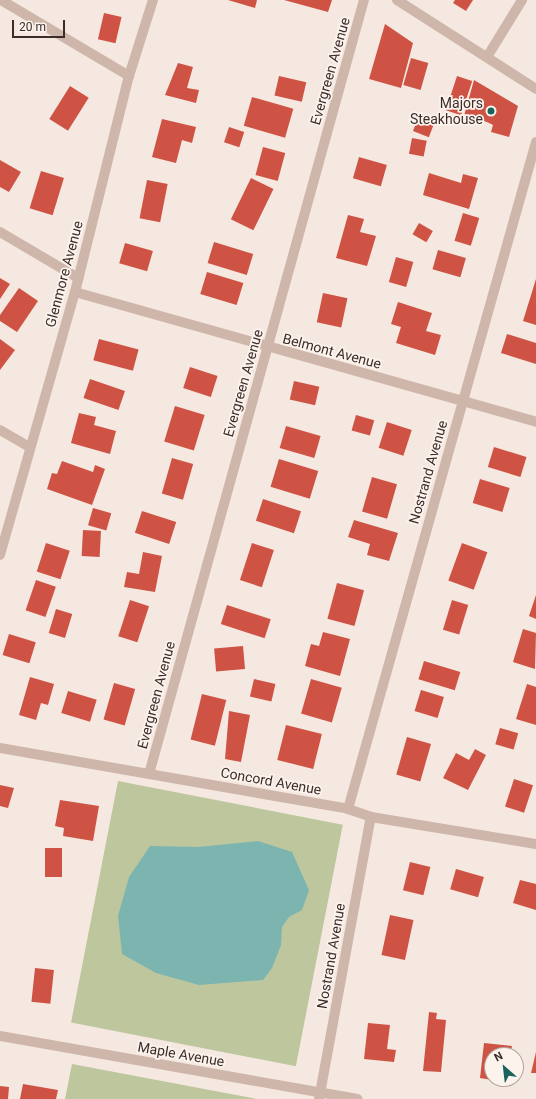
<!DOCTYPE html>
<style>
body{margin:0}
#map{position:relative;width:536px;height:1099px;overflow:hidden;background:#f5e8e0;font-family:Roboto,sans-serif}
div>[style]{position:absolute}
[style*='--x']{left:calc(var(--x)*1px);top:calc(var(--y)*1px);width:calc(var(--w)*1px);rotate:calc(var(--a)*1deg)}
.green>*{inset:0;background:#bec69e;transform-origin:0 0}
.water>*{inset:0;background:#7cb5b0}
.building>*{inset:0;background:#cf5344;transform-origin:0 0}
.minor>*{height:10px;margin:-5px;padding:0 5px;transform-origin:5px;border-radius:5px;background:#cfb6aa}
.dots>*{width:11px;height:11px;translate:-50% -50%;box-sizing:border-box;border:2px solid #fcf3ed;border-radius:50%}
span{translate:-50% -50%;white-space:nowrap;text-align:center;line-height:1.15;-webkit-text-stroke:3.5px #fcf3ed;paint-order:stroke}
.street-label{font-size:14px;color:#3c2d2a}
.poi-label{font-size:14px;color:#3c2d2a}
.right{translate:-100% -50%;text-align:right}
.north{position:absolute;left:484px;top:1047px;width:40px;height:40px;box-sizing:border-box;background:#fcf3ed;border:1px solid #afa49f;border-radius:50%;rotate:332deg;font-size:11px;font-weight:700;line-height:16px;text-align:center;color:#3c2d2a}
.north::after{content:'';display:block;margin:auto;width:14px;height:18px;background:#1b625d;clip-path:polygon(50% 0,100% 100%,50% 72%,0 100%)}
.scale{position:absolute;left:12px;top:20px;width:53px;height:18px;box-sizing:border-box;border:2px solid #3c2d2a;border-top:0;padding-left:5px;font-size:12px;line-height:14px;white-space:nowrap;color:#3c2d2a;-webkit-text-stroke:3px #fcf3ed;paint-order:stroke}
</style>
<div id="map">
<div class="green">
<i style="left:118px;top:781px;width:229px;height:246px;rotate:11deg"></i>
<i style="clip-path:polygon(72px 1064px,257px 1099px,65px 1099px)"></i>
</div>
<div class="water">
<i style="clip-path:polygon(258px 841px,292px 852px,309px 890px,302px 910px,289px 917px,282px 927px,281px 945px,272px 968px,263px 980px,199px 985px,156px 973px,122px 954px,118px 916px,129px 877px,150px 846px,198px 847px)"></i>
</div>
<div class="building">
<i style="clip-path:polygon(228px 0,257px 0,255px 8px)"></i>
<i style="clip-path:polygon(284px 0,332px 0,328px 12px)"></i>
<i style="clip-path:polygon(455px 0,473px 0,466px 11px,453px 3px)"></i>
<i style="left:104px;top:13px;width:18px;height:27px;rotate:13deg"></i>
<i style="clip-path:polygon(385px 24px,413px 43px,401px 88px,369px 79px)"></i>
<i style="left:411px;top:58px;width:18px;height:28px;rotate:16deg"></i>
<i style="clip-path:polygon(178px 63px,193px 67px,187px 88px,199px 90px,196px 103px,165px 95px)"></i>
<i style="left:279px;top:76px;width:28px;height:20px;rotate:13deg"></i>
<i style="left:457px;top:76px;width:16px;height:36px;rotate:18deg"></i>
<i style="clip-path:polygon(474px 80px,518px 106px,509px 137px,491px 132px,493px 125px,487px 122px,464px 116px)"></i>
<i style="left:70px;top:86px;width:22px;height:39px;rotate:32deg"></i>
<i style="left:252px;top:97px;width:43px;height:30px;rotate:16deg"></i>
<i style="left:418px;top:118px;width:17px;height:14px;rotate:21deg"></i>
<i style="clip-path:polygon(162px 119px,196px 127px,192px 143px,182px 140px,176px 163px,152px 157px)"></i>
<i style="left:229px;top:127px;width:16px;height:16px;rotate:18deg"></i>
<i style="left:412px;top:138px;width:15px;height:16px;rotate:11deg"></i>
<i style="left:263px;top:147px;width:23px;height:29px;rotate:15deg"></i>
<i style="left:359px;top:157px;width:29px;height:22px;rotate:16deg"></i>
<i style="clip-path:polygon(0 160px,21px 172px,9px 192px,0 187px)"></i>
<i style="left:41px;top:171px;width:24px;height:39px;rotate:17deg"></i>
<i style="clip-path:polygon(429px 173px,461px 183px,463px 174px,478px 178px,469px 209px,423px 195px)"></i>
<i style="left:251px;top:178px;width:25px;height:46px;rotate:26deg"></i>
<i style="left:147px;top:180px;width:21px;height:39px;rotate:11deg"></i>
<i style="left:463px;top:213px;width:17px;height:29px;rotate:17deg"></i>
<i style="clip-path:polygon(348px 215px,364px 219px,360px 232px,376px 236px,367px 266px,336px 258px)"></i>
<i style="left:419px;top:223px;width:16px;height:13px;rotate:30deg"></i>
<i style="left:214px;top:242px;width:41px;height:22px;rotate:17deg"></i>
<i style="left:125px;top:243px;width:29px;height:21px;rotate:16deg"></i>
<i style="left:438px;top:250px;width:29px;height:20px;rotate:16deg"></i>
<i style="left:396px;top:257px;width:18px;height:26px;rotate:16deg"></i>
<i style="left:207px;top:272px;width:38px;height:23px;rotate:17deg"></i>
<i style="clip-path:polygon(0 278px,10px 284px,0 299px)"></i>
<i style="clip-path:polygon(536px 279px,536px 325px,523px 321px)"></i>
<i style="clip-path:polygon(19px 288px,38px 301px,17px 332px,0 321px,0 315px)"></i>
<i style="left:323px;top:293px;width:25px;height:30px;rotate:12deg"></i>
<i style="clip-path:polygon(398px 302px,432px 313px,426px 331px,441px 335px,435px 355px,396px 343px,401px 327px,391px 324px)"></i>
<i style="clip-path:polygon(507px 334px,536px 343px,536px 364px,501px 353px)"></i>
<i style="clip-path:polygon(0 339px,15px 350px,0 370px)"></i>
<i style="left:99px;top:339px;width:41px;height:22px;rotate:15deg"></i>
<i style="left:190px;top:367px;width:29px;height:22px;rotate:18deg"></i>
<i style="left:90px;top:379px;width:37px;height:20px;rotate:19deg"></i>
<i style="left:294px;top:381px;width:26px;height:19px;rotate:13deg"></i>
<i style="left:175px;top:406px;width:31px;height:37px;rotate:17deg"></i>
<i style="clip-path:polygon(79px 413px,96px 417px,94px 425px,116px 431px,110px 454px,71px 443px)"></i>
<i style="left:356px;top:415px;width:19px;height:16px;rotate:16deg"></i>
<i style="left:387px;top:422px;width:26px;height:27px;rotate:18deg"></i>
<i style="left:286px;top:426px;width:36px;height:23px;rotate:16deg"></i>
<i style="left:494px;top:447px;width:34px;height:21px;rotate:17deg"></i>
<i style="left:172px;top:458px;width:22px;height:37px;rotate:16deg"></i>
<i style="left:279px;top:459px;width:41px;height:29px;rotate:17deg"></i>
<i style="clip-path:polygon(62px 461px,93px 472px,95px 465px,105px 469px,92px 505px,47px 489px,52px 473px,57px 474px)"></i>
<i style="left:372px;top:477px;width:26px;height:36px;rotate:16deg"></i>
<i style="left:480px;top:479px;width:31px;height:25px;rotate:17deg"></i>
<i style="left:263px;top:499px;width:40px;height:23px;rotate:18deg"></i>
<i style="left:93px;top:508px;width:19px;height:18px;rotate:16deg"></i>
<i style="left:142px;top:511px;width:36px;height:23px;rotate:18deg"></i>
<i style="clip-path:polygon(354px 520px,398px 533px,389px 561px,367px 555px,370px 544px,348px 537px)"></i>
<i style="left:83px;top:530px;width:18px;height:26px;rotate:3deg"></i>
<i style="left:46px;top:543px;width:25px;height:30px;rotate:18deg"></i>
<i style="left:252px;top:543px;width:23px;height:39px;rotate:18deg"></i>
<i style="left:462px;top:543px;width:27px;height:40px;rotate:20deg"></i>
<i style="clip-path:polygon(143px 552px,162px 556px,155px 592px,124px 587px,127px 572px,139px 574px)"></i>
<i style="left:36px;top:580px;width:21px;height:32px;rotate:19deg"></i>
<i style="left:337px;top:583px;width:28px;height:37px;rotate:15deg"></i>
<i style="clip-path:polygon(536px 595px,536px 619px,529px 616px)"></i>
<i style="left:130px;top:600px;width:20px;height:38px;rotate:18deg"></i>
<i style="left:452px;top:600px;width:17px;height:31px;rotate:17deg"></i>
<i style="left:227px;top:605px;width:46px;height:20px;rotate:18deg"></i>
<i style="left:56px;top:609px;width:17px;height:25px;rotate:17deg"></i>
<i style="clip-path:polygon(523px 629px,536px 633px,535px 669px,513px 662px)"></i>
<i style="clip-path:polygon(323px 632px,350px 639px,340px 676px,305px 666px,311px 644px,319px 646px)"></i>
<i style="left:9px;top:634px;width:28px;height:22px;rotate:17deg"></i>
<i style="left:243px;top:646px;width:23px;height:29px;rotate:85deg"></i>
<i style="left:424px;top:661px;width:38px;height:19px;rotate:17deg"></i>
<i style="clip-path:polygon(30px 677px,54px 684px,48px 705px,41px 703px,36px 720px,19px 715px)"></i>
<i style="left:254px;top:679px;width:22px;height:18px;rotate:13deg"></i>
<i style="left:311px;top:679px;width:32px;height:36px;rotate:16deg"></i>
<i style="left:114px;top:683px;width:22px;height:38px;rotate:16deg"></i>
<i style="clip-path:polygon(527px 684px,536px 687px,536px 725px,516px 719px)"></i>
<i style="left:421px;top:690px;width:24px;height:22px;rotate:17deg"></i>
<i style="left:68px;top:691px;width:30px;height:23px;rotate:17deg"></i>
<i style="left:202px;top:694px;width:25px;height:47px;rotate:14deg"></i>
<i style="clip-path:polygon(229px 711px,250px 715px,241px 762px,225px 759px)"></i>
<i style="left:286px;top:725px;width:37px;height:36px;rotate:14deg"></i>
<i style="left:500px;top:728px;width:19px;height:17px;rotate:16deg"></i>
<i style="left:407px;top:737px;width:25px;height:39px;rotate:16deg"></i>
<i style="clip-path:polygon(475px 749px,486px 755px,468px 790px,443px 778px,456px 753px,469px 760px)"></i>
<i style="left:514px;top:779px;width:20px;height:29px;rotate:18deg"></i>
<i style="clip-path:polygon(0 785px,14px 788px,8px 808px,0 806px)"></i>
<i style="clip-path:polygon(60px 800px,99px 806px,93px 841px,63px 836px,64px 828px,55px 826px)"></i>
<i style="left:45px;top:848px;width:17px;height:29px"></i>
<i style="left:410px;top:862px;width:21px;height:29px;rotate:14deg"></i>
<i style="left:456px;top:869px;width:29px;height:21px;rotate:16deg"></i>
<i style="clip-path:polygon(520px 880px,536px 884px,536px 910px,513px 903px)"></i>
<i style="left:390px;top:915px;width:24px;height:41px;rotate:12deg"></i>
<i style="left:35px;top:968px;width:19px;height:34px;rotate:6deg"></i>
<i style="clip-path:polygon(429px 1012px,437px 1013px,436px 1019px,446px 1020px,441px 1072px,423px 1071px)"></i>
<i style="clip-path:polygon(368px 1023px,390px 1025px,387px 1049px,396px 1050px,394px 1062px,364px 1059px)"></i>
<i style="clip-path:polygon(484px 1043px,512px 1046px,510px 1055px,492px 1055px,492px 1080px,480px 1078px)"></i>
<i style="clip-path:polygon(536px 1052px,536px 1073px,531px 1073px)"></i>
<i style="clip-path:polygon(23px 1084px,58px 1090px,56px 1099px,20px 1099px)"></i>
<i style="clip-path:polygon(0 1086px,9px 1087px,8px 1099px,0 1099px)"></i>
</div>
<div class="minor">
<i style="--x:1;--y:0;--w:149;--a:30.7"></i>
<i style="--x:397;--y:0;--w:165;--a:32.6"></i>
<i style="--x:487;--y:57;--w:67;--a:-58.4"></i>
<i style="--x:0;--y:232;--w:91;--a:30.5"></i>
<i style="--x:75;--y:292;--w:479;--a:15.7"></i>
<i style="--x:0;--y:430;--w:34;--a:30"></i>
<i style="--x:0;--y:555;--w:273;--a:-74.1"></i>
<i style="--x:75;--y:292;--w:223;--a:-76"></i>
<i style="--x:129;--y:76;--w:80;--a:-72.5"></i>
<i style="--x:0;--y:748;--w:353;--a:9.9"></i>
<i style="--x:348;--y:809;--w:24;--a:19"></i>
<i style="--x:371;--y:817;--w:167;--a:9.3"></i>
<i style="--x:149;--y:774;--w:803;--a:-74.48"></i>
<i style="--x:348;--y:809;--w:693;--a:-74.26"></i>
<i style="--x:0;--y:1036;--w:363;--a:10"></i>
<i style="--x:319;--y:1099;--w:287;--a:-79.6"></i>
</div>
<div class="dots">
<i style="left:491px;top:111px;background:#1b625d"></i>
</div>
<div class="street-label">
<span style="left:330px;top:71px;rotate:-74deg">Evergreen Avenue</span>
<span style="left:64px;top:274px;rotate:-75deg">Glenmore Avenue</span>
<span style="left:332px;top:351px;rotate:15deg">Belmont Avenue</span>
<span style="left:243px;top:383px;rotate:-74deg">Evergreen Avenue</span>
<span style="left:428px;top:472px;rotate:-74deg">Nostrand Avenue</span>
<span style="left:156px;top:695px;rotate:-75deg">Evergreen Avenue</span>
<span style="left:271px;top:781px;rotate:10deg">Concord Avenue</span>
<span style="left:331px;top:956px;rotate:-80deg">Nostrand Avenue</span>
<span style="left:181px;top:1054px;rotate:10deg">Maple Avenue</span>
</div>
<div class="poi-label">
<span class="right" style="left:483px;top:111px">Majors<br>Steakhouse</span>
</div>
<div class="north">N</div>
<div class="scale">20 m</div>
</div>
